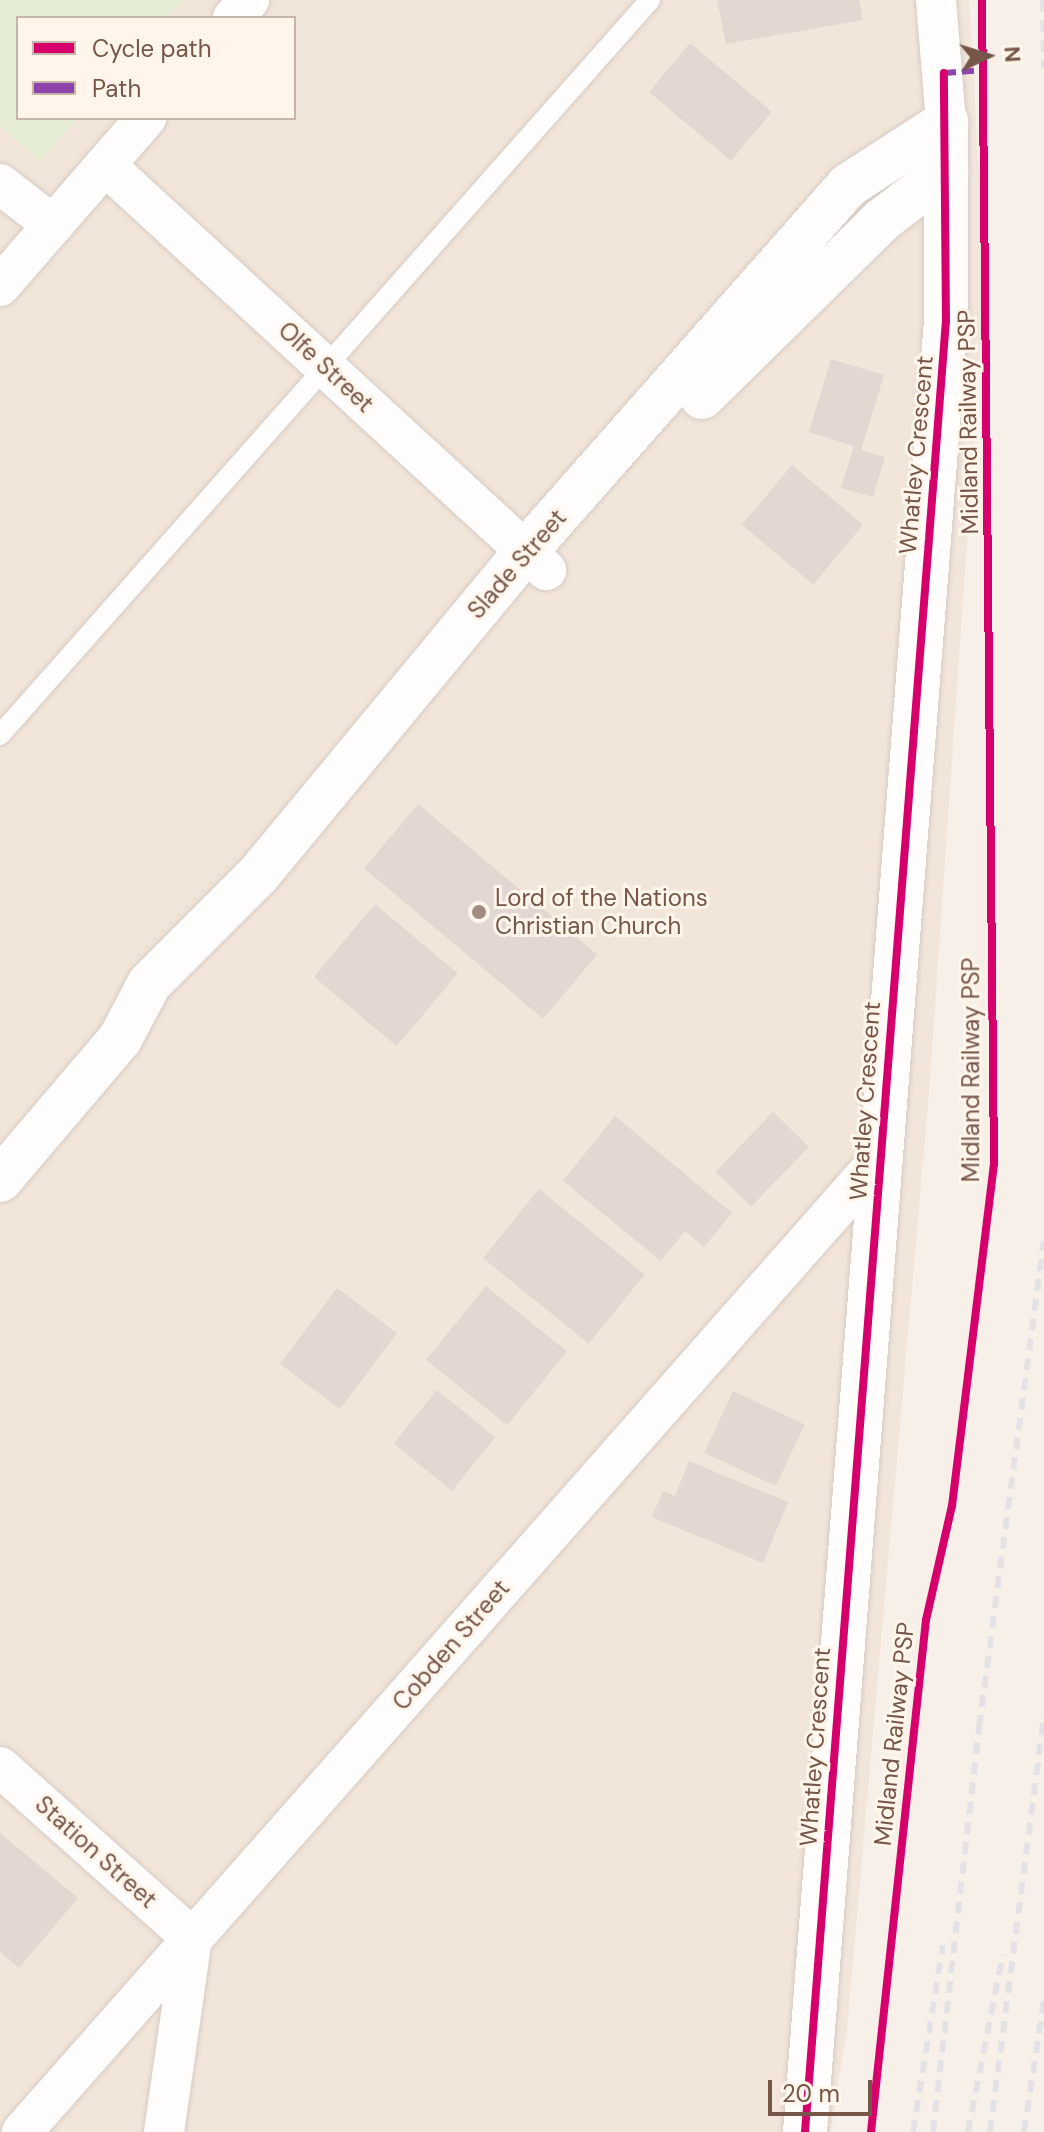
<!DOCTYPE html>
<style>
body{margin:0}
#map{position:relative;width:1044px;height:2132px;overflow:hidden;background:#f6f0e9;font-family:"DM Sans",sans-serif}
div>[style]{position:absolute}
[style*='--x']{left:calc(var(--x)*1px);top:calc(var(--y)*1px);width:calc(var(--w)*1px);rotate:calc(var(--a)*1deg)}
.residential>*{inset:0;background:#f2e5d9}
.green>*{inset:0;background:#e4edd4}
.building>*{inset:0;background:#e3d8d1;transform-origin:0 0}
.roads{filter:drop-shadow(0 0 2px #d5ccc6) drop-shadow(0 0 2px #d5ccc6)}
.service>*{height:20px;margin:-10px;padding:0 10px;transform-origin:10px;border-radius:10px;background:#fefdfc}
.minor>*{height:40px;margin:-20px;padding:0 20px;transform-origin:20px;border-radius:20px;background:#fefdfc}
.tertiary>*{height:44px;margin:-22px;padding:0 22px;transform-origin:22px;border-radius:22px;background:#fefdfc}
.rail>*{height:6px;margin-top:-3px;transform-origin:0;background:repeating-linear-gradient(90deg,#e4e2e4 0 12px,transparent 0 20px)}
.quiet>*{height:6px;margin-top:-3px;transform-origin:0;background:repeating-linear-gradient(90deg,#8e44ad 0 12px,transparent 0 18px)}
.cycleway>*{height:8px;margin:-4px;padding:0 4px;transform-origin:4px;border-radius:4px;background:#d6006c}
.dots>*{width:22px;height:22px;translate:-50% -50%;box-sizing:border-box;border:4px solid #fff5ea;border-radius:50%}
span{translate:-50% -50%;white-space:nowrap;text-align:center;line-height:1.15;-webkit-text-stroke:6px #fff5ea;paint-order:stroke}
.street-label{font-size:24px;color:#755649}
.poi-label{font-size:24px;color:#755649}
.left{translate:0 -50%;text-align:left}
.legend{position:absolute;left:16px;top:16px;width:280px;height:104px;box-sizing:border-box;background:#fff5ea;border:2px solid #c8b5aa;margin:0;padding:10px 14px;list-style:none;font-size:24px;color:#755649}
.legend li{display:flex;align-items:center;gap:16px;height:40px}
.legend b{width:40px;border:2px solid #c8b5aa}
.north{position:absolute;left:948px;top:16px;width:80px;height:80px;-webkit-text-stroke:6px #fff5ea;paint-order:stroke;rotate:86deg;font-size:22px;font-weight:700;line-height:32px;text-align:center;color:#755649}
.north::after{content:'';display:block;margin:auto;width:28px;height:36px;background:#755649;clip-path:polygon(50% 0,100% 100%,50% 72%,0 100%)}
.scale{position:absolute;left:768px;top:2080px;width:104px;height:36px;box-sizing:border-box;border:4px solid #755649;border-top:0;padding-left:10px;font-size:24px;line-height:28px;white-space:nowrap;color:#755649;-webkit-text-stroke:6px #fff5ea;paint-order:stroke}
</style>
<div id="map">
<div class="residential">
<i style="clip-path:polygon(evenodd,0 0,969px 0,985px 281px,929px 1093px,847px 2030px,830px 2132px,0 2132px,0 0,18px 18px,294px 18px,294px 118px,18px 118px,18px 18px)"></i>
</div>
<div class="green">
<i style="clip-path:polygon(0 0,183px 0,167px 18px,18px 18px,18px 118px,78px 118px,40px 161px,0 126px)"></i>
</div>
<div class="building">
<i style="clip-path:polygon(717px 0,859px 0,863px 20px,726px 44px)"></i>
<i style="left:690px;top:43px;width:107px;height:64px;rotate:40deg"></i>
<i style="clip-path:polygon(831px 359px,884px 375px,861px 450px,885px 457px,873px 497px,841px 488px,854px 446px,809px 432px)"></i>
<i style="left:792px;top:465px;width:93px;height:78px;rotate:40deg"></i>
<i style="left:418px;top:804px;width:234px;height:84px;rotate:40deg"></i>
<i style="left:375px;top:904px;width:108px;height:95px;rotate:40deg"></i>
<i style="left:773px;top:1112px;width:50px;height:83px;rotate:44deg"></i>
<i style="clip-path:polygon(615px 1116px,732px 1213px,704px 1247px,685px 1231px,661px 1261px,563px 1181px)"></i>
<i style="left:539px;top:1189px;width:136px;height:89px;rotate:39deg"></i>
<i style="left:486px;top:1286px;width:104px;height:95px;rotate:39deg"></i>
<i style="left:337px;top:1288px;width:75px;height:95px;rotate:37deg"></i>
<i style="left:437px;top:1390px;width:75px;height:69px;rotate:39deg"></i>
<i style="left:733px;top:1391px;width:79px;height:68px;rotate:25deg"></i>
<i style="clip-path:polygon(689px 1461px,788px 1502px,763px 1563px,652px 1517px,663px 1491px,675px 1496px)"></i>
<i style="clip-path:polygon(0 1833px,78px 1898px,19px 1968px,0 1952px)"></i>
</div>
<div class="roads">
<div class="service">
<i style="--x:0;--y:735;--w:981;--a:-48.51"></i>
</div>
<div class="minor">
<i style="--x:936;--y:0;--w:122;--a:85.3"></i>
<i style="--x:233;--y:18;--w:24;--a:-48"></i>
<i style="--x:105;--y:165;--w:599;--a:42.56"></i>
<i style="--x:0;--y:184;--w:67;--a:37.7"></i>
<i style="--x:0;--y:286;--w:223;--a:-49"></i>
<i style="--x:0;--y:1767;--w:257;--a:41.7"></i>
<i style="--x:192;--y:1938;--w:196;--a:98.2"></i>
<i style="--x:22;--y:2132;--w:1297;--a:-48.59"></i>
</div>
<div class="tertiary">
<i style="--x:702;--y:397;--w:252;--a:-44.5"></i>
<i style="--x:882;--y:220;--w:81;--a:-37.4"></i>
<i style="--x:0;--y:1180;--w:185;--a:-49.6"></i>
<i style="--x:120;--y:1039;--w:62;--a:-62.2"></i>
<i style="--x:149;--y:984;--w:154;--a:-45"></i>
<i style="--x:258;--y:875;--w:420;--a:-50.4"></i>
<i style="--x:526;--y:551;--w:488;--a:-48.6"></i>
<i style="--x:849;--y:185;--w:116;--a:-33"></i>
<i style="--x:805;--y:2132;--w:1815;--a:-85.55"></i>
<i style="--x:946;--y:322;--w:200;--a:-90"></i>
</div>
</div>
<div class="rail">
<i style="--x:1043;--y:0;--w:69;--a:89.2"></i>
<i style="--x:913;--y:2132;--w:189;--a:-80.9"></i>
<i style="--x:933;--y:2132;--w:408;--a:-83.5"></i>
<i style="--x:979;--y:1727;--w:490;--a:-82.4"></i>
<i style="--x:968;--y:2132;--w:181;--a:-78.9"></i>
<i style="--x:990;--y:2132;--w:421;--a:-82.6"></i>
<i style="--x:1024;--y:2132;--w:134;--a:-81.4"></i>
</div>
<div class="quiet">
<i style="--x:944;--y:73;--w:40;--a:-4.3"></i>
</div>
<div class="cycleway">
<i style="--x:805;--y:2132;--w:1815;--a:-85.55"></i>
<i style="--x:946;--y:322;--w:249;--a:-90.5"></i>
<i style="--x:871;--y:2132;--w:515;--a:-83.87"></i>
<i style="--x:926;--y:1620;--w:117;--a:-77.2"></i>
<i style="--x:952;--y:1506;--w:345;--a:-83"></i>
<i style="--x:994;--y:1164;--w:1164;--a:-90.59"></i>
</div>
<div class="dots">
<i style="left:479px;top:912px;background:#a28c81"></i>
</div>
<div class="street-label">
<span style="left:326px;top:367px;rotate:43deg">Olfe Street</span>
<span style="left:968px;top:422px;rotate:-91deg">Midland Railway PSP</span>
<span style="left:916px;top:455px;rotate:-85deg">Whatley Crescent</span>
<span style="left:517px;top:564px;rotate:-49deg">Slade Street</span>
<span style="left:971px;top:1070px;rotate:-90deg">Midland Railway PSP</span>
<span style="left:865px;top:1101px;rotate:-86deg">Whatley Crescent</span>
<span style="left:451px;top:1645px;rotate:-49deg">Cobden Street</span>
<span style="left:894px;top:1734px;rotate:-84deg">Midland Railway PSP</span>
<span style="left:815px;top:1747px;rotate:-86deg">Whatley Crescent</span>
<span style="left:96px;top:1852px;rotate:42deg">Station Street</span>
</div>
<div class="poi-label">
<span class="left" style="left:495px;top:912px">Lord of the Nations<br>Christian Church</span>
</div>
<ul class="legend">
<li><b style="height:10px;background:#d6006c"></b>Cycle path</li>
<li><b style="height:10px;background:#8e44ad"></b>Path</li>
</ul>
<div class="north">N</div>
<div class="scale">20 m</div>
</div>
